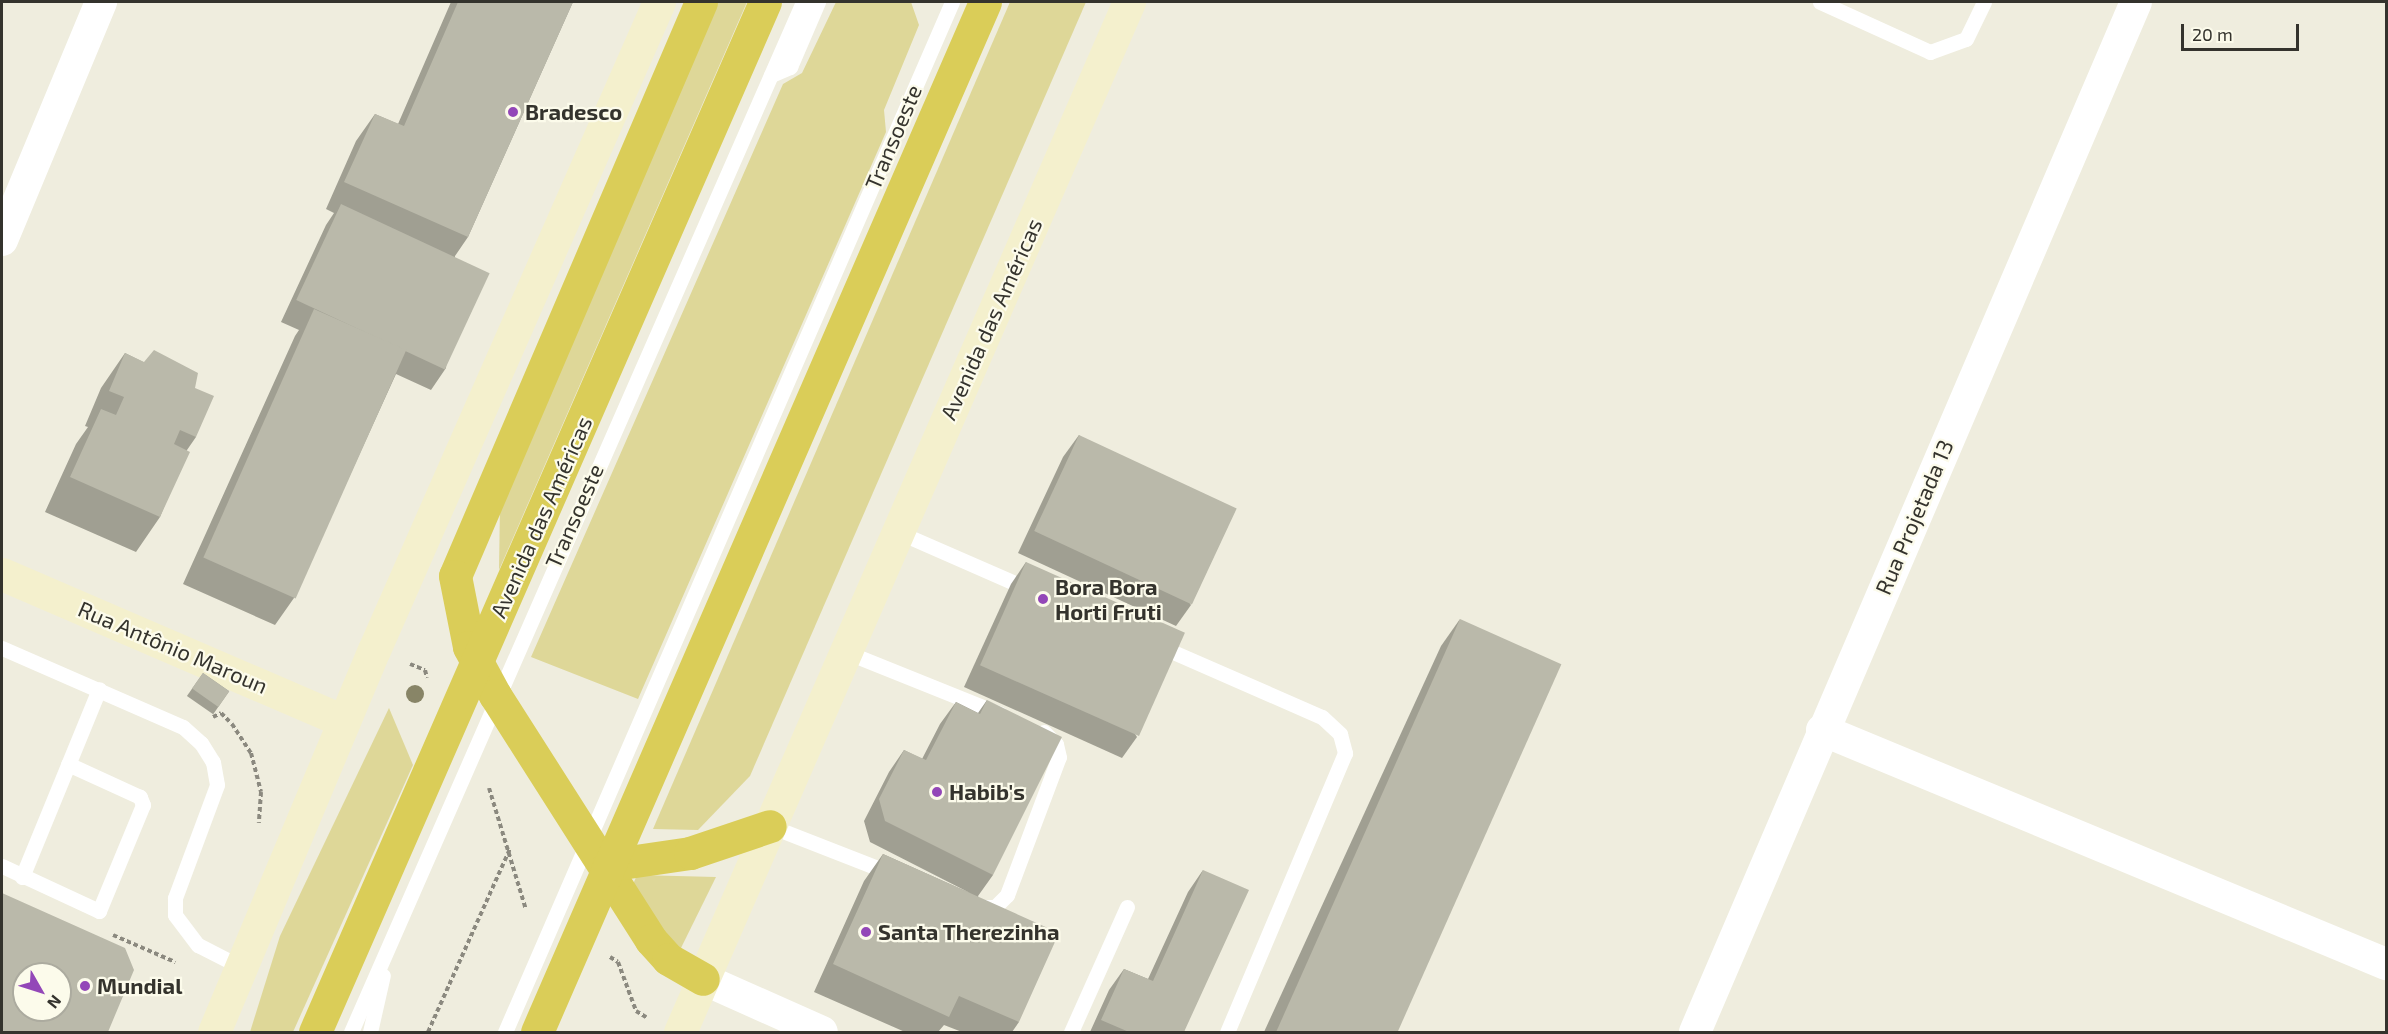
<!DOCTYPE html>
<meta charset="utf-8">
<style>
body{margin:0}
#map{position:relative;width:2388px;height:1034px;overflow:hidden;background:#efedde;font-family:"Exo 2",sans-serif}
div>[style]{position:absolute}
[style*='--x']{left:calc(var(--x)*1px);top:calc(var(--y)*1px);width:calc(var(--w)*1px);rotate:calc(var(--a)*1deg)}
.green>*{inset:0;background:#ded798}
.path>*{height:4px;margin-top:-2px;transform-origin:0;background:repeating-linear-gradient(90deg,#8b897f 0 4.5px,transparent 0 7.5px)}
.lane>*{height:15px;margin:-7.5px;padding:0 7.5px;transform-origin:7.5px;border-radius:7.5px;background:#fff}
.street>*{height:32px;margin:-16px;padding:0 16px;transform-origin:16px;border-radius:16px;background:#fff}
.secondary>*{height:33px;margin:-16.5px;padding:0 16.5px;transform-origin:16.5px;border-radius:16.5px;background:#f4f0cd}
.highway>*{height:33px;margin:-16.5px;padding:0 16.5px;transform-origin:16.5px;border-radius:16.5px;background:#dacd58}
.trees>*{width:18px;height:18px;margin:-9px;border-radius:50%;background:#888567}
.wall>*{inset:0;background:#a09f92;transform-origin:0 0}
.building>*{inset:0;background:#bab9aa;transform-origin:0 0}
.dots>*{width:16px;height:16px;translate:-50% -50%;box-sizing:border-box;border:3px solid #fcfbeb;border-radius:50%}
span{translate:-50% -50%;white-space:nowrap;text-align:center;line-height:1.15;-webkit-text-stroke:4.5px #fcfbeb;paint-order:stroke}
.poi-label{font-size:22px;color:#34332d;font-weight:700}
.left{translate:0 -50%;text-align:left}
.street-label{font-size:22px;color:#34332d}
.frame{position:absolute;inset:0;border:3px solid #34332d;pointer-events:none}
.north{position:absolute;left:12px;top:962px;width:60px;height:60px;box-sizing:border-box;background:#fcfbeb;border:2px solid #acab9f;border-radius:50%;rotate:129deg;font-size:16px;font-weight:700;line-height:24px;text-align:center;color:#34332d}
.north::after{content:'';display:block;margin:auto;width:21px;height:27px;background:#9347b8;clip-path:polygon(50% 0,100% 100%,50% 72%,0 100%)}
.scale{position:absolute;left:2181px;top:24px;width:118px;height:27px;box-sizing:border-box;border:3px solid #34332d;border-top:0;padding-left:8px;font-size:18px;line-height:21px;white-space:nowrap;color:#34332d;-webkit-text-stroke:4px #fcfbeb;paint-order:stroke}
</style>
<div id="map">
<div class="green">
<i style="clip-path:polygon(716px 2px,747px 2px,499px 570px,500px 504px)"></i>
<i style="clip-path:polygon(836px 2px,911px 2px,919px 25px,884px 110px,886px 132px,638px 699px,531px 657px,783px 84px,802px 73px)"></i>
<i style="clip-path:polygon(1010px 2px,1086px 2px,750px 776px,698px 830px,653px 829px)"></i>
<i style="clip-path:polygon(389px 708px,413px 765px,293px 1032px,250px 1032px,280px 936px)"></i>
<i style="clip-path:polygon(637px 875px,716px 877px,680px 950px,631px 889px)"></i>
</div>
<div class="path">
<i style="--x:410;--y:664;--w:16;--a:22"></i>
<i style="--x:425;--y:670;--w:8;--a:76"></i>
<i style="--x:213;--y:717;--w:9;--a:-27"></i>
<i style="--x:221;--y:713;--w:16;--a:45"></i>
<i style="--x:232;--y:724;--w:35;--a:57"></i>
<i style="--x:251;--y:753;--w:40;--a:75.6"></i>
<i style="--x:261;--y:792;--w:31;--a:94"></i>
<i style="--x:489;--y:788;--w:127;--a:73.1"></i>
<i style="--x:113;--y:935;--w:68;--a:23.5"></i>
<i style="--x:610;--y:957;--w:9;--a:32"></i>
<i style="--x:618;--y:962;--w:52;--a:69.8"></i>
<i style="--x:636;--y:1011;--w:12;--a:31"></i>
<i style="--x:428;--y:1032;--w:201;--a:-65.9"></i>
</div>
<div class="lane">
<i style="--x:1820;--y:2;--w:121;--a:24.4"></i>
<i style="--x:1930;--y:52;--w:38;--a:-20"></i>
<i style="--x:1966;--y:39;--w:41;--a:-64.1"></i>
<i style="--x:771;--y:75;--w:21;--a:-23"></i>
<i style="--x:790;--y:67;--w:71;--a:-66.7"></i>
<i style="--x:898;--y:532;--w:145;--a:23.6"></i>
<i style="--x:1157;--y:645;--w:180;--a:23.6"></i>
<i style="--x:1322;--y:717;--w:25;--a:43"></i>
<i style="--x:1340;--y:734;--w:20;--a:75"></i>
<i style="--x:1345;--y:753;--w:303;--a:112.9"></i>
<i style="--x:2;--y:648;--w:197;--a:23.6"></i>
<i style="--x:183;--y:727;--w:24;--a:42"></i>
<i style="--x:201;--y:743;--w:22;--a:58"></i>
<i style="--x:213;--y:762;--w:23;--a:80"></i>
<i style="--x:217;--y:785;--w:121;--a:110.4"></i>
<i style="--x:175;--y:898;--w:17;--a:90"></i>
<i style="--x:175;--y:915;--w:38;--a:53"></i>
<i style="--x:198;--y:945;--w:48;--a:27.1"></i>
<i style="--x:846;--y:652;--w:166;--a:21.9"></i>
<i style="--x:770;--y:826;--w:132;--a:21.3"></i>
<i style="--x:2;--y:866;--w:107;--a:24.9"></i>
<i style="--x:99;--y:911;--w:115;--a:-67.5"></i>
<i style="--x:143;--y:805;--w:9;--a:-111"></i>
<i style="--x:140;--y:797;--w:79;--a:-155.4"></i>
<i style="--x:22;--y:877;--w:203;--a:-67.7"></i>
<i style="--x:977;--y:907;--w:18;--a:0"></i>
<i style="--x:995;--y:907;--w:17;--a:-45"></i>
<i style="--x:1007;--y:895;--w:147;--a:-69.4"></i>
<i style="--x:1059;--y:757;--w:13;--a:-103"></i>
<i style="--x:1056;--y:744;--w:17;--a:-135"></i>
<i style="--x:351;--y:1032;--w:1125;--a:-66.31"></i>
<i style="--x:370;--y:1032;--w:58;--a:-77.2"></i>
<i style="--x:505;--y:1032;--w:1123;--a:-66.54"></i>
<i style="--x:1071;--y:1032;--w:137;--a:-65.9"></i>
</div>
<div class="street">
<i style="--x:2;--y:240;--w:258;--a:-67.4"></i>
<i style="--x:1822;--y:730;--w:611;--a:22.53"></i>
<i style="--x:703;--y:979;--w:130;--a:24"></i>
<i style="--x:1695;--y:1032;--w:1120;--a:-66.82"></i>
</div>
<div class="secondary">
<i style="--x:2;--y:574;--w:372;--a:23.3"></i>
<i style="--x:214;--y:1032;--w:414;--a:-67.3"></i>
<i style="--x:374;--y:650;--w:708;--a:-66.26"></i>
<i style="--x:680;--y:1032;--w:1124;--a:-66.45"></i>
</div>
<div class="highway">
<i style="--x:701;--y:2;--w:624;--a:113.2"></i>
<i style="--x:455;--y:576;--w:72;--a:78.8"></i>
<i style="--x:469;--y:647;--w:55;--a:61.6"></i>
<i style="--x:495;--y:695;--w:290;--a:57.5"></i>
<i style="--x:651;--y:940;--w:25;--a:48"></i>
<i style="--x:668;--y:959;--w:40;--a:29.7"></i>
<i style="--x:608;--y:865;--w:83;--a:-8.3"></i>
<i style="--x:690;--y:853;--w:84;--a:-18.6"></i>
<i style="--x:315;--y:1032;--w:1124;--a:-66.4"></i>
<i style="--x:537;--y:1032;--w:1123;--a:-66.49"></i>
</div>
<div class="trees">
<i style="left:415px;top:694px"></i>
</div>
<div class="wall">
<i style="clip-path:polygon(451px 2px,573px 2px,468px 237px,455px 256px,446px 368px,431px 390px,396px 374px,294px 598px,275px 625px,183px 584px,295px 336px,299px 330px,281px 322px,326px 225px,334px 213px,326px 209px,356px 141px,375px 114px,398px 124px)"></i>
<i style="clip-path:polygon(125px 353px,195px 388px,196px 437px,187px 450px,160px 517px,136px 552px,45px 512px,76px 444px,88px 427px,85px 426px,101px 388px)"></i>
<i style="clip-path:polygon(1079px 435px,1191px 605px,1176px 626px,1018px 553px,1063px 457px)"></i>
<i style="clip-path:polygon(1026px 562px,1137px 737px,1122px 758px,964px 687px,1011px 584px)"></i>
<i style="clip-path:polygon(1460px 619px,1392px 1032px,1264px 1032px,1441px 646px)"></i>
<i style="left:203px;top:673px;width:32px;height:28px;rotate:35deg"></i>
<i style="clip-path:polygon(987px 700px,993px 875px,978px 896px,1019px 1022px,1012px 1032px,962px 1032px,944px 1025px,938px 1032px,905px 1032px,814px 992px,864px 881px,883px 854px,970px 893px,870px 842px,864px 821px,889px 772px,904px 750px,922px 759px,940px 724px,956px 702px,978px 713px)"></i>
<i style="clip-path:polygon(1203px 870px,1184px 1032px,1090px 1032px,1109px 990px,1124px 969px,1148px 979px,1188px 892px)"></i>
</div>
<div class="building">
<i style="clip-path:polygon(458px 2px,573px 2px,468px 237px,344px 182px,375px 114px,404px 126px)"></i>
<i style="left:341px;top:204px;width:164px;height:106px;rotate:25deg"></i>
<i style="left:314px;top:309px;width:101px;height:272px;rotate:24deg"></i>
<i style="clip-path:polygon(154px 350px,198px 373px,195px 388px,214px 396px,196px 437px,180px 430px,174px 444px,190px 452px,160px 517px,70px 477px,101px 409px,116px 415px,124px 397px,109px 391px,125px 353px,144px 362px)"></i>
<i style="left:1079px;top:435px;width:174px;height:106px;rotate:25deg"></i>
<i style="left:1026px;top:562px;width:174px;height:113px;rotate:24deg"></i>
<i style="left:1460px;top:619px;width:111px;height:455px;rotate:24deg"></i>
<i style="left:203px;top:673px;width:32px;height:19px;rotate:35deg"></i>
<i style="clip-path:polygon(987px 700px,1062px 737px,993px 875px,885px 821px,879px 799px,904px 750px,926px 760px,956px 702px,980px 714px)"></i>
<i style="clip-path:polygon(883px 854px,1059px 933px,1019px 1022px,959px 996px,949px 1017px,833px 964px)"></i>
<i style="clip-path:polygon(1203px 870px,1249px 890px,1184px 1032px,1129px 1032px,1101px 1020px,1124px 969px,1153px 981px)"></i>
<i style="clip-path:polygon(evenodd,2px 893px,125px 948px,134px 970px,108px 1032px,2px 1032px,2px 893px,24px 974px,60px 974px,60px 1010px,24px 1010px,24px 974px)"></i>
</div>
<div class="dots">
<i style="left:513px;top:112px;background:#9347b8"></i>
<i style="left:1043px;top:599px;background:#9347b8"></i>
<i style="left:937px;top:792px;background:#9347b8"></i>
<i style="left:866px;top:932px;background:#9347b8"></i>
<i style="left:85px;top:986px;background:#9347b8"></i>
</div>
<div class="poi-label">
<span class="left" style="left:525px;top:112px">Bradesco</span>
<span class="left" style="left:1055px;top:599px">Bora Bora<br>Horti Fruti</span>
<span class="left" style="left:949px;top:792px">Habib's</span>
<span class="left" style="left:878px;top:932px">Santa Therezinha</span>
<span class="left" style="left:97px;top:986px">Mundial</span>
</div>
<div class="street-label">
<span style="left:893px;top:137px;rotate:-67deg">Transoeste</span>
<span style="left:991px;top:319px;rotate:-66deg">Avenida das Américas</span>
<span style="left:574px;top:516px;rotate:-66deg">Transoeste</span>
<span style="left:541px;top:517px;rotate:-66deg">Avenida das Américas</span>
<span style="left:1914px;top:517px;rotate:-67deg">Rua Projetada 13</span>
<span style="left:173px;top:647px;rotate:23deg">Rua Antônio Maroun</span>
</div>
<div class="frame"></div>
<div class="north">N</div>
<div class="scale">20 m</div>
</div>
